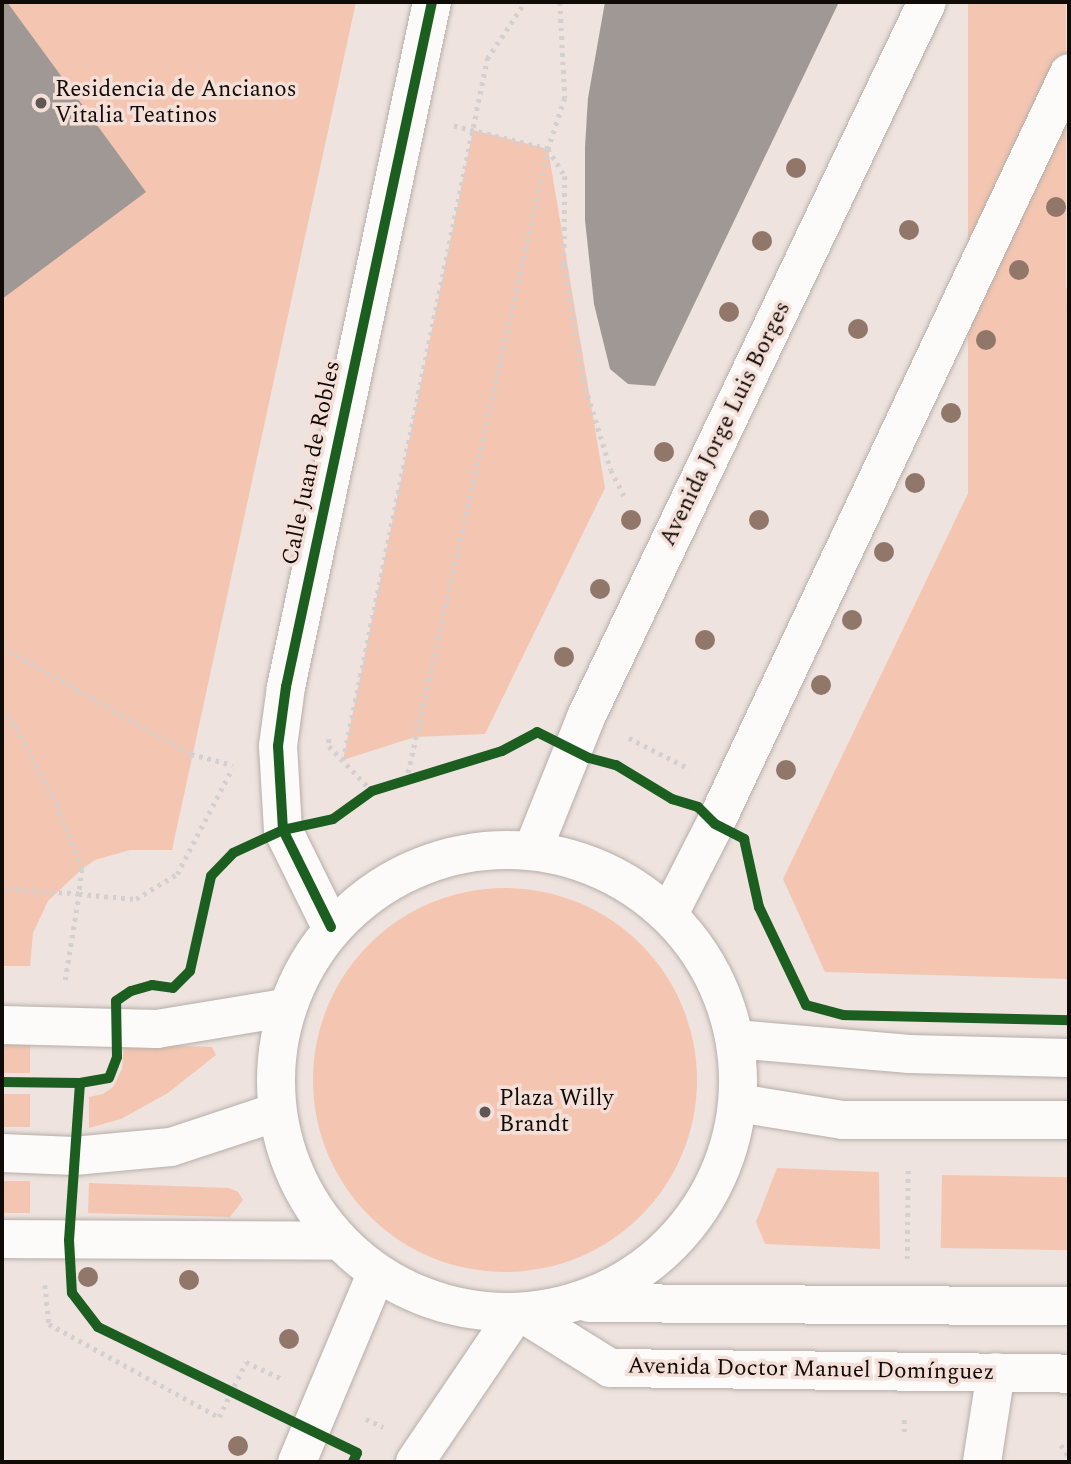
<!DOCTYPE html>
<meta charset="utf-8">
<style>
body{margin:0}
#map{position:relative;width:1071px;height:1464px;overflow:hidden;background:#eee3de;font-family:Spectral,serif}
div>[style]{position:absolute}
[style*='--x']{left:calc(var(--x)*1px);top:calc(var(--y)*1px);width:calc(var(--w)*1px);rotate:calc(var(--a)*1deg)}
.green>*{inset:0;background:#f4c6b1;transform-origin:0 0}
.round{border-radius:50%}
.building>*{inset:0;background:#a09894}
.path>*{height:4.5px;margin-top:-2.25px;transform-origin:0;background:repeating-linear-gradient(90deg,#d4d0cf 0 3.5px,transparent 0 8.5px)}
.roads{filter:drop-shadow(0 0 2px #b6aeaa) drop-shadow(0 0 2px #b6aeaa)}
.street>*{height:38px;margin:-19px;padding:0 19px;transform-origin:19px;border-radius:19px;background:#fcfbfa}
.secondary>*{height:38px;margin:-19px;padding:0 19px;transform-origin:19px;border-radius:19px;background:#fcfbfa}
.primary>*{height:38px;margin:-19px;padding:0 19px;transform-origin:19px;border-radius:19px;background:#fcfbfa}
.primary>.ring{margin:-19px;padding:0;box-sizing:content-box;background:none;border:38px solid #fcfbfa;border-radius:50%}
.cycleway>*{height:10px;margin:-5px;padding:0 5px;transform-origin:5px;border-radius:5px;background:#1b5e20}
.trees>*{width:20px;height:20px;margin:-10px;border-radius:50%;background:#90776a}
.dots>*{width:19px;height:19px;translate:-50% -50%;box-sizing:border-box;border:4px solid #f4e0d8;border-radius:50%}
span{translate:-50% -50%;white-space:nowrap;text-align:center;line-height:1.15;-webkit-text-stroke:7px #f4e0d8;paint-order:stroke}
.poi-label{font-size:23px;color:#110b08}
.left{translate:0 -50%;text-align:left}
.street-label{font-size:23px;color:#110b08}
.frame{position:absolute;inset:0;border:4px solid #110b08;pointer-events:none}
</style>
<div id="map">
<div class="green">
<i style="clip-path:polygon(2px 2px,356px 2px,172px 850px,130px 850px,95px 860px,82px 869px,48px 901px,33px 933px,30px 966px,2px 966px)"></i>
<i style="left:968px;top:2px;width:98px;height:778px"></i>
<i style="clip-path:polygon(473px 130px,548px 149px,605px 488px,485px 734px,415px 737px,343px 760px)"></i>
<i style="clip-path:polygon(1069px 283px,1069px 979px,825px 972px,783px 879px)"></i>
<i class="round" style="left:313px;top:888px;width:384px;height:384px"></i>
<i style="left:2px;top:1043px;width:28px;height:30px"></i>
<i style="clip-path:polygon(124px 1044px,212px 1047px,216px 1055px,168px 1093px,121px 1119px,89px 1128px,89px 1097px,103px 1094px,113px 1087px,122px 1069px)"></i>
<i style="left:2px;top:1094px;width:28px;height:33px"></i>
<i style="clip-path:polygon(777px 1168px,879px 1172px,880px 1249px,765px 1244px,756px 1222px)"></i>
<i style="left:942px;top:1175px;width:127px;height:73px;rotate:1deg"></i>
<i style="left:2px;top:1181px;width:28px;height:32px"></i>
<i style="clip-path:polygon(89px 1183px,229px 1188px,238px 1192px,243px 1200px,230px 1217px,88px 1213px)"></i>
</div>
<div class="building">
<i style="clip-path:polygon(2px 2px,7px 2px,146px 192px,2px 299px)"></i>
<i style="clip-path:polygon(605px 2px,839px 2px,655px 386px,628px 384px,610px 369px,594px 304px,585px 220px,585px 147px,588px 98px)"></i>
</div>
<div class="path">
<i style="--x:560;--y:2;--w:96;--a:87"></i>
<i style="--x:565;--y:98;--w:54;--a:108.4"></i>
<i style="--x:548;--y:149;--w:32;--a:58"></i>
<i style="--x:565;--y:176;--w:89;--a:90.6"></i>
<i style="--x:564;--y:265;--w:116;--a:80.5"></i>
<i style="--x:583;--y:379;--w:95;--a:72.9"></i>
<i style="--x:611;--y:470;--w:29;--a:63"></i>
<i style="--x:2;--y:647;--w:217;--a:29.5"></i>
<i style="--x:191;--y:754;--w:43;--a:14.7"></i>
<i style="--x:2;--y:708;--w:24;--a:54"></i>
<i style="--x:16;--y:727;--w:86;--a:62.2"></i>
<i style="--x:56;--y:803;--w:71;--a:68.5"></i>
<i style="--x:82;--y:869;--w:25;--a:97"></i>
<i style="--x:79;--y:894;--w:77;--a:-176.3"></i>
<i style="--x:629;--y:738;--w:68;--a:26.9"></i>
<i style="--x:329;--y:739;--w:7;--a:90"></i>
<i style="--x:329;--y:746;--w:62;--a:46.3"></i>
<i style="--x:343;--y:760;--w:716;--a:-78.39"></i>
<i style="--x:487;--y:59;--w:69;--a:-56.3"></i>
<i style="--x:406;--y:781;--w:648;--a:-77.34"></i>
<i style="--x:548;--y:149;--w:97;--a:-166.3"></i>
<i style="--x:65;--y:980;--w:87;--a:-80.8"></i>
<i style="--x:79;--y:894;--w:57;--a:5"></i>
<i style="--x:136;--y:899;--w:48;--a:-31.4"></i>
<i style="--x:177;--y:874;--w:119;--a:-62.4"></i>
<i style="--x:907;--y:1259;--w:92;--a:-89.4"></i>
<i style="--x:45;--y:1285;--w:39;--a:84"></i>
<i style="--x:49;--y:1324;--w:194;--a:28.7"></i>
<i style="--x:219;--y:1417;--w:61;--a:-63.9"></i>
<i style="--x:246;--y:1362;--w:40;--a:25"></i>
<i style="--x:366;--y:1419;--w:19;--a:25"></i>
<i style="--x:904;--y:1432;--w:13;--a:-90"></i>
<i style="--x:1061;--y:1445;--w:14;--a:56"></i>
</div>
<div class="roads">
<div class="street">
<i style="--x:331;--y:927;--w:108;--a:-116.3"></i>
<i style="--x:283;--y:830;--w:84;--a:-93.4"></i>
<i style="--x:278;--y:746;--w:60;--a:-82.3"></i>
<i style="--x:286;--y:687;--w:700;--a:-77.97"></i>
<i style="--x:2;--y:1025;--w:155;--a:1.5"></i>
<i style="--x:157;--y:1029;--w:129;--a:-9.4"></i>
<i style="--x:735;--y:1039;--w:175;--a:4.9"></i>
<i style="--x:909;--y:1054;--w:160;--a:1.4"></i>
<i style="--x:982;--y:1462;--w:91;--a:-81.2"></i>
</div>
<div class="secondary">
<i style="--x:533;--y:849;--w:142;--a:-68.1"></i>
<i style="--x:586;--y:717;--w:792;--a:-64.5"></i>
<i style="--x:669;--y:914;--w:101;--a:-62.9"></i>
<i style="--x:715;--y:824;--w:830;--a:-64.76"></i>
<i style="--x:525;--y:1315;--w:100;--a:31.9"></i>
<i style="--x:610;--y:1368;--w:459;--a:0.7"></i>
<i style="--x:297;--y:1462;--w:202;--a:-67.2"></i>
<i style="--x:415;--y:1462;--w:176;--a:-55.9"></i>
</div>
<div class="primary">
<i class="ring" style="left:276px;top:850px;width:424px;height:424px"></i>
<i style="--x:738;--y:1103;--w:106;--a:9.2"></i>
<i style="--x:843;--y:1120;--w:226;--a:0"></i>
<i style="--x:2;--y:1153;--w:72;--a:2.4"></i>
<i style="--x:74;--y:1156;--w:97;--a:-5.3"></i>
<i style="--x:171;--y:1147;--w:108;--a:-18.3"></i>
<i style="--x:2;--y:1239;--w:332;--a:0.3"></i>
<i style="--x:589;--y:1303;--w:480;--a:0.4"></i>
</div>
</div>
<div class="cycleway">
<i style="--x:331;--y:927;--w:108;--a:-116.3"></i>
<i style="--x:283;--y:830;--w:84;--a:-93.4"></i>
<i style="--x:278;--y:746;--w:60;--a:-82.3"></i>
<i style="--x:286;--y:687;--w:700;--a:-77.97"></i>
<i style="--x:2;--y:1082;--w:78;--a:0.7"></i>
<i style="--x:80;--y:1083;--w:29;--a:-10"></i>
<i style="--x:109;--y:1078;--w:22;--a:-69"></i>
<i style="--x:117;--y:1057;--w:56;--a:-91"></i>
<i style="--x:116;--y:1001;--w:18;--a:-34"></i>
<i style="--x:131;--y:991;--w:22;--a:-16"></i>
<i style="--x:152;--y:985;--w:21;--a:8"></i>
<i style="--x:173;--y:988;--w:24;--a:-45"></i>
<i style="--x:190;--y:971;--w:97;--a:-77.5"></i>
<i style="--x:211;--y:876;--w:32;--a:-46"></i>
<i style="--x:233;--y:853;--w:55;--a:-24.7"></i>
<i style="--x:283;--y:830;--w:51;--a:-12.4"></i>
<i style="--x:333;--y:819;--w:48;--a:-35.7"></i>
<i style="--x:372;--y:791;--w:136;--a:-17.1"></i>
<i style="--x:502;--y:751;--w:40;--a:-28"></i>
<i style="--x:537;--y:732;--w:58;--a:26.6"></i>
<i style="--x:589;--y:758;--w:28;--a:15"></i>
<i style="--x:616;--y:765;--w:66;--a:31.3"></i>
<i style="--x:672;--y:799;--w:27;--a:17"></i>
<i style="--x:698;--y:807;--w:24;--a:45"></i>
<i style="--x:715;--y:824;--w:33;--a:27"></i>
<i style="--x:744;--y:839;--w:70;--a:77.6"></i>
<i style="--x:759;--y:907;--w:109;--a:64.4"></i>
<i style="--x:806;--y:1005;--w:39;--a:15"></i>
<i style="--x:844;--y:1015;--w:225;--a:1.3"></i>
<i style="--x:80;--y:1083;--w:157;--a:94"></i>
<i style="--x:69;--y:1240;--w:53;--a:86.8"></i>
<i style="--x:72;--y:1293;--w:43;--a:52.6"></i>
<i style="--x:98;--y:1327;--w:288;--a:25.9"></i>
<i style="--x:357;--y:1453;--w:10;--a:114"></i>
</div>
<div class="trees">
<i style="left:796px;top:168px"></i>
<i style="left:1056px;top:207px"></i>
<i style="left:909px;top:230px"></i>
<i style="left:762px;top:241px"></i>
<i style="left:1019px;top:270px"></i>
<i style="left:729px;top:312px"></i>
<i style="left:858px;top:329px"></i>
<i style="left:986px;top:340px"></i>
<i style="left:951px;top:413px"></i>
<i style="left:664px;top:452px"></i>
<i style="left:915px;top:483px"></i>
<i style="left:631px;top:520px"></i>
<i style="left:759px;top:520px"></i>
<i style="left:884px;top:552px"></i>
<i style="left:600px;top:589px"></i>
<i style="left:852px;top:620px"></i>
<i style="left:705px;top:640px"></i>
<i style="left:564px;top:657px"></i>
<i style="left:821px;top:685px"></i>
<i style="left:786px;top:770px"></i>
<i style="left:88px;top:1277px"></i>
<i style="left:189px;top:1280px"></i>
<i style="left:289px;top:1339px"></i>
<i style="left:238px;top:1446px"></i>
</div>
<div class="dots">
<i style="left:41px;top:103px;background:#5e5753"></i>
<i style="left:485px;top:1112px;background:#5e5753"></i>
</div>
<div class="poi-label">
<span class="left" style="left:55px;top:103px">Residencia de Ancianos<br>Vitalia Teatinos</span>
<span class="left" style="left:499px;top:1112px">Plaza Willy<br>Brandt</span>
</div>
<div class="street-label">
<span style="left:726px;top:424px;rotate:-64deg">Avenida Jorge Luis Borges</span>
<span style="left:312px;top:463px;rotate:-78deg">Calle Juan de Robles</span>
<span style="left:811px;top:1370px;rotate:1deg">Avenida Doctor Manuel Domínguez</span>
</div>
<div class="frame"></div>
</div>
